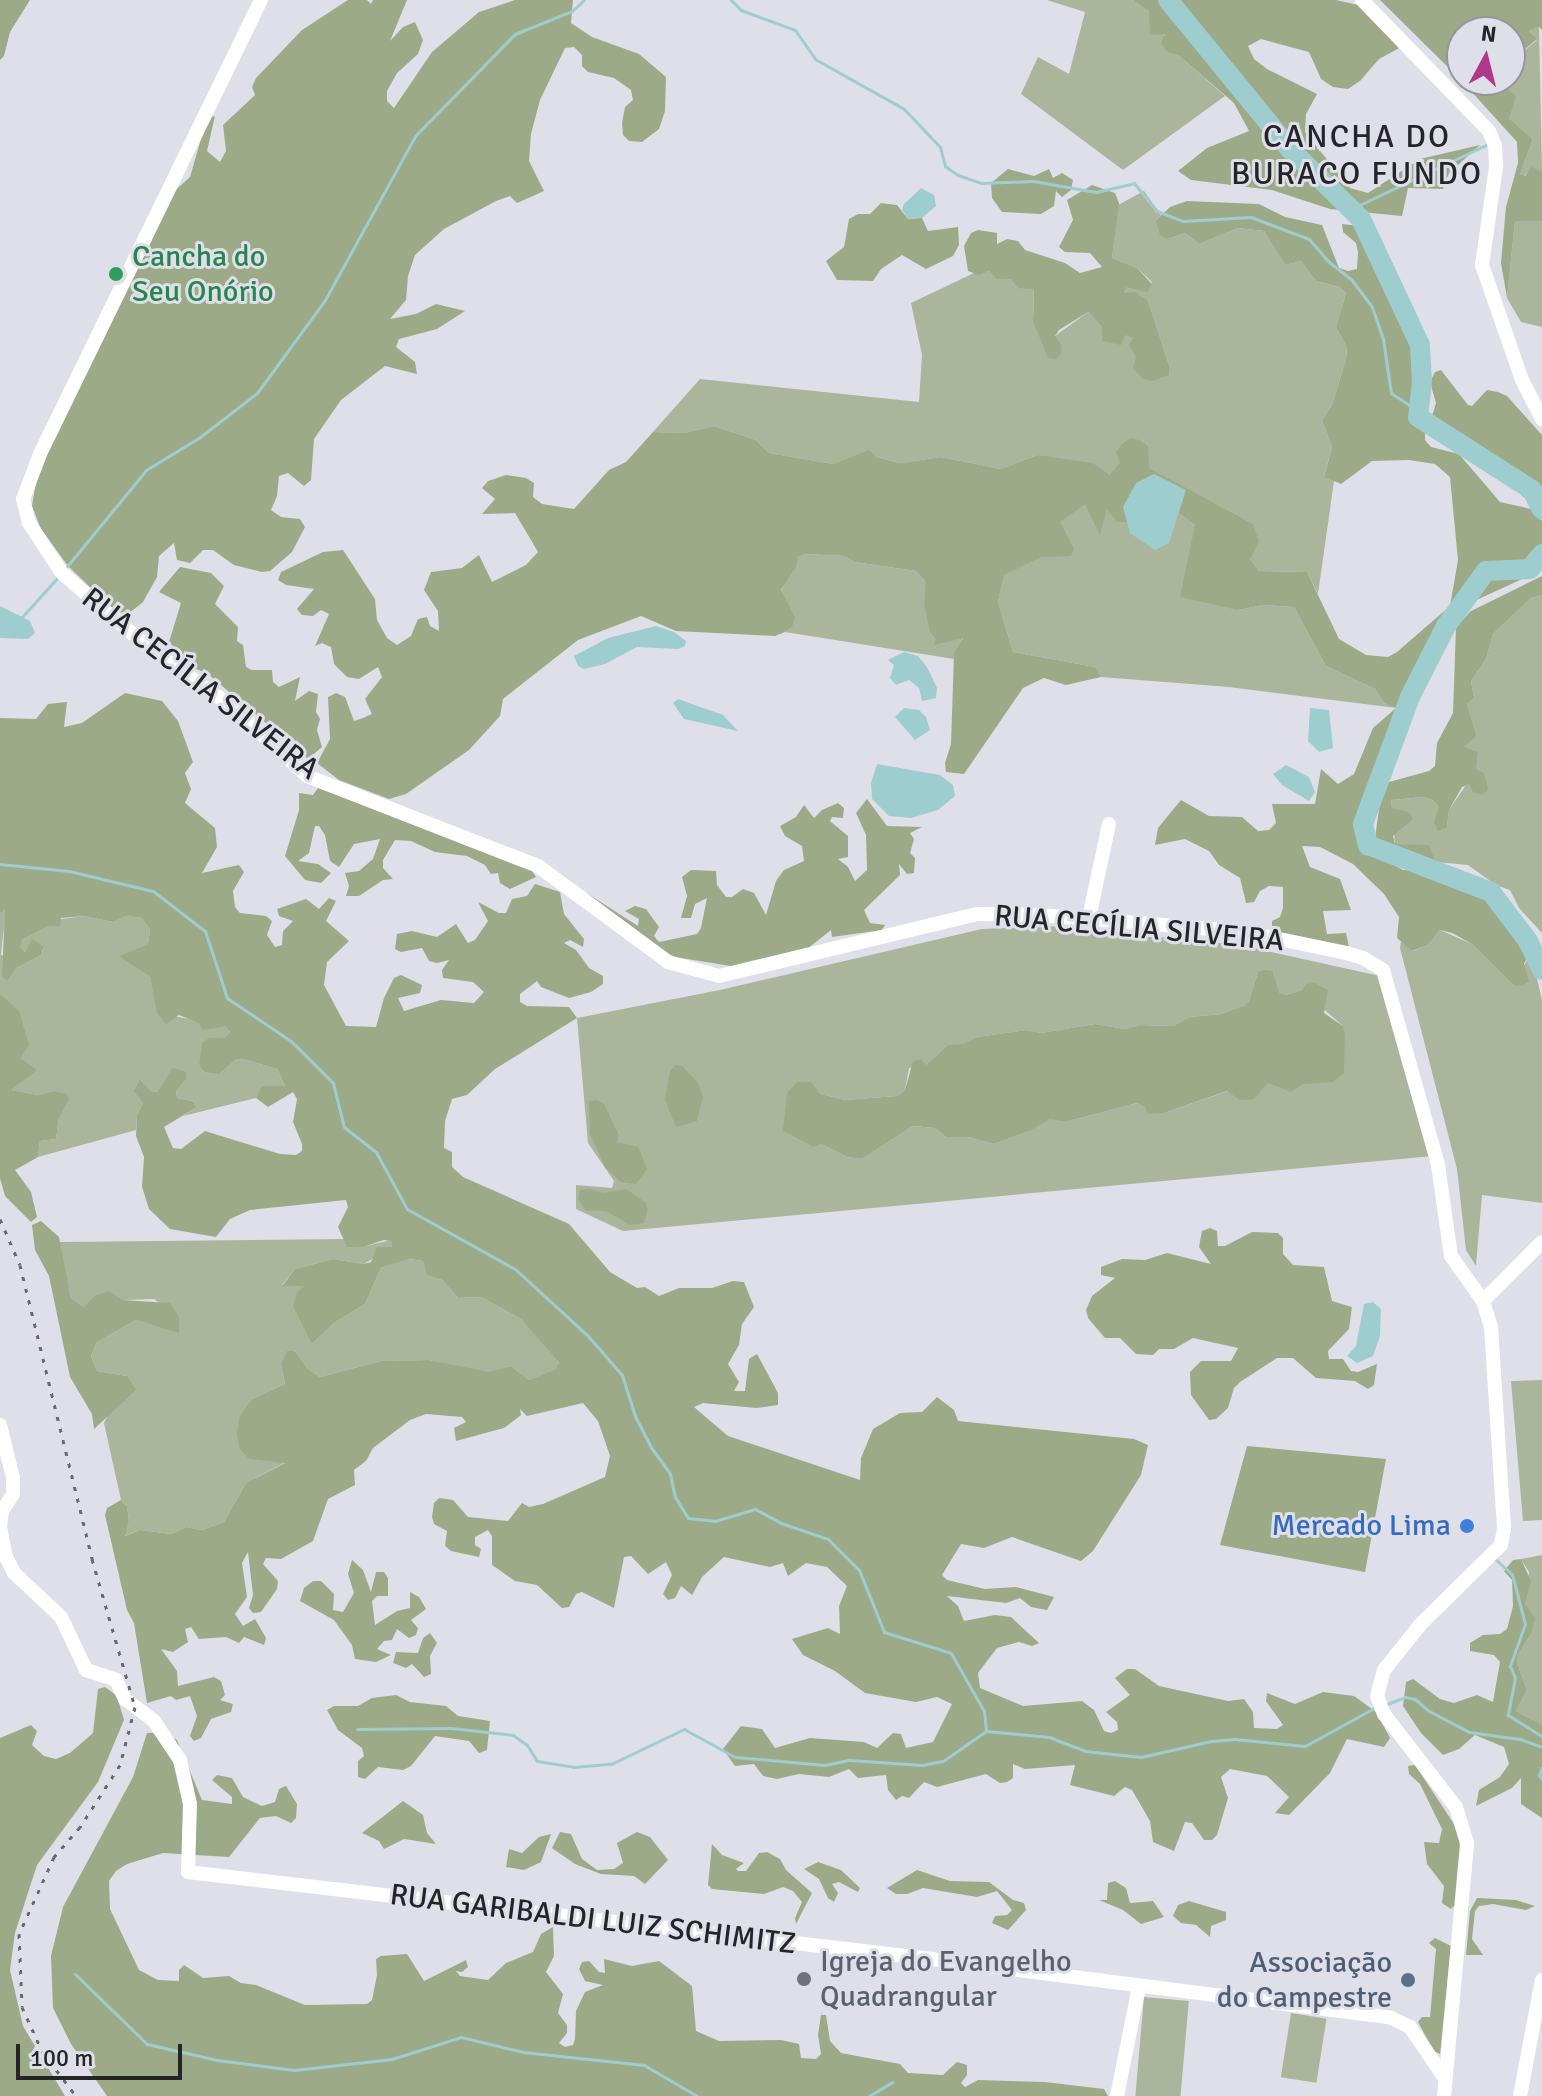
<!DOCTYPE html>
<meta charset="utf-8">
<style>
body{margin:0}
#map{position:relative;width:1542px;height:2096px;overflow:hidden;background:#dfdfe9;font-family:Signika,sans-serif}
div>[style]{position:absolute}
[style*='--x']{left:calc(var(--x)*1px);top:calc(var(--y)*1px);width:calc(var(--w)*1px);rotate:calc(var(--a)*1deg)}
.green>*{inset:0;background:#abb59b;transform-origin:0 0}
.forest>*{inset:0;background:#9daa88}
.water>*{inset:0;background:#9ecdd0}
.stream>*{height:3px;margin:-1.5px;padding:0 1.5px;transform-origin:1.5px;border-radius:1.5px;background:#9ecdd0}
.river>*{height:20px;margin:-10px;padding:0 10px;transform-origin:10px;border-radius:10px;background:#9ecdd0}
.minor>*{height:14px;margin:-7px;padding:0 7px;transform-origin:7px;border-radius:7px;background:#fff}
.rail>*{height:3px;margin-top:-1.5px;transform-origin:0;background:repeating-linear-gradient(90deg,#68686e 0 4px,transparent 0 12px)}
.dots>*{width:22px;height:22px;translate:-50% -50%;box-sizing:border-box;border:4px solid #dfdfe9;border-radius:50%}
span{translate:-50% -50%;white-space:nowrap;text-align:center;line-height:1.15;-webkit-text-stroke:6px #dfdfe9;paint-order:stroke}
.leisure-label{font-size:30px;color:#27864d}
.left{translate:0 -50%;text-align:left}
.street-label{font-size:30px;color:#252529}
.shop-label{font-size:30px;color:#366cbe}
.right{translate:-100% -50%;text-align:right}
.worship-label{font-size:30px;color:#5b616d}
.service-label{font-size:30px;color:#4e5e75}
.neighbourhood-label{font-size:32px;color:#252529;letter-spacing:2px}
.north{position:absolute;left:1446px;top:16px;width:80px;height:80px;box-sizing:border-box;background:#dfdfe9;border:2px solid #95959c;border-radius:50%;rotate:7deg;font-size:22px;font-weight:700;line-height:32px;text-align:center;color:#252529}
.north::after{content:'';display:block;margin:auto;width:28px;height:36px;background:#b0378a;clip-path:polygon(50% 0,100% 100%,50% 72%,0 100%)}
.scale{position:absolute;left:16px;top:2044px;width:166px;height:36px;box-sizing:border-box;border:4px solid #252529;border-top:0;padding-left:10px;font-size:24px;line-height:28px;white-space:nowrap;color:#252529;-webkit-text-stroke:6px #dfdfe9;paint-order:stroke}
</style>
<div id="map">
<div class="green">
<i style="clip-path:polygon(1047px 0,1133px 0,1149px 12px,1178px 55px,1225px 96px,1123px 170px,1021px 94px,1038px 57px,1069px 74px,1085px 12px)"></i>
<i style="clip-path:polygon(1539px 27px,1542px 171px,1531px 168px,1524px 176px,1520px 174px,1533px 139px,1509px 118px,1504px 85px,1510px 80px,1510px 63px,1537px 40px,1529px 31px)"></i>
<i style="clip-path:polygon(1144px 191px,1161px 215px,1156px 220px,1168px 239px,1185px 233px,1199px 244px,1238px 228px,1264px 231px,1285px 265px,1301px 261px,1316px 281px,1340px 287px,1346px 293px,1336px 327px,1347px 348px,1346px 359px,1332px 405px,1322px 420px,1332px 447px,1324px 476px,1334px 481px,1318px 594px,1307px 572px,1259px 571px,1250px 559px,1252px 523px,1148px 468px,1148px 446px,1120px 462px,1109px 475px,1037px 455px,1001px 469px,941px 457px,900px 463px,876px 457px,868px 451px,833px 464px,769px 453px,756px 440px,714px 426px,685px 433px,653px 432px,700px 379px,919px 402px,922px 355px,911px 303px,974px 273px,989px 271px,996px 279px,1011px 279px,1034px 289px,1033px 321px,1055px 336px,1088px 312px,1102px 327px,1131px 336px,1169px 375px,1170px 368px,1148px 301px,1124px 294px,1125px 287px,1152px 284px,1151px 281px,1137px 268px,1112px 258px,1118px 205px)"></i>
<i style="clip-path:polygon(1531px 219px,1542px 221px,1542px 327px,1521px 322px,1507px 298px,1515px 221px)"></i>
<i style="clip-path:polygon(1085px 505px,1100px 533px,1107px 508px,1173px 509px,1195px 525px,1238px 610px,1263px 605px,1294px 607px,1326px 666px,1375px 689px,1384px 703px,1397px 708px,1229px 687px,1101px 677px,1095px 667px,1013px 652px,998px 602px,1004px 574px,1042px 557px,1074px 548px,1059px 522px)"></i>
<i style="clip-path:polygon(806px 554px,845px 556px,854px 562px,916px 571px,927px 581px,924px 603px,963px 637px,954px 659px,785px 632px,792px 627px,781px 591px,798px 557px)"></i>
<i style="clip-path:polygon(1542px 595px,1542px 933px,1519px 908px,1510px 890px,1496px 885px,1468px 865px,1436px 862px,1429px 846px,1395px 844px,1391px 800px,1424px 797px,1432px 800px,1439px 807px,1439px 816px,1447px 827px,1449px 810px,1476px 770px,1470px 752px,1463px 747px,1477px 736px,1467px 704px,1474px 698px,1471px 681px,1486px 659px,1493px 634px,1531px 598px)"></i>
<i style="clip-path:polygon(6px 908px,1px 954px,15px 969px,41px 955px,44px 948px,32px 940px,25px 952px,19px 947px,22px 940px,61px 919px,84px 916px,113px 922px,127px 914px,141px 918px,150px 929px,148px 944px,120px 956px,150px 977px,158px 1013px,225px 1026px,230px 1032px,224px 1038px,209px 1038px,199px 1066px,204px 1072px,219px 1075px,235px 1060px,243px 1059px,277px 1069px,285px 1086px,263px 1086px,256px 1098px,183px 1116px,197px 1107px,192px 1101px,177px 1098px,176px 1091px,186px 1080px,159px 1092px,151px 1091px,141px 1080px,143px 1103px,137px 1115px,136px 1130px,38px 1157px,40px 1141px,56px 1139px,59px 1118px,53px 1091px,38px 1095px,10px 1090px,20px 1058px,0 994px,0 914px)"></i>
<i style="clip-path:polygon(evenodd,1049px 926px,1240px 945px,1380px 976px,1433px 1156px,623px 1231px,576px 1209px,576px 1185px,612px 1188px,614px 1181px,588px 1143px,577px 1018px,720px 990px,982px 929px,1049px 926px,1273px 971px,1278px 993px,1286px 995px,1302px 990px,1343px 1026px,1333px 1082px,1269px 1082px,1239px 1100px,1228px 1091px,1164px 1113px,1137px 1103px,1065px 1122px,1050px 1118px,1030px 1131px,994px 1144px,968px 1137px,946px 1137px,935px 1128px,913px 1126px,862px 1159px,847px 1157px,821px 1144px,810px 1082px,821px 1094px,845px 1100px,897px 1096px,905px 1090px,909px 1068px,925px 1066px,948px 1045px,964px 1045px,977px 1037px,1026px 1030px,1041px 1033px,1095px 1024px,1125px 1029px,1140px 1025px,1173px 1026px,1190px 1017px,1221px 1014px,1243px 1006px,1249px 1001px,1258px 972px,1273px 971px)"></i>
<i style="clip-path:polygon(1440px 930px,1472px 944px,1513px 985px,1531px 953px,1542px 1000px,1542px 1203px,1482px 1195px,1476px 1266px,1466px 1250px,1457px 1169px,1400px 948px,1401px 941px,1413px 951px,1428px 945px)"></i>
<i style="clip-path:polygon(344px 1239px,348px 1247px,362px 1247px,391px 1240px,392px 1247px,364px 1264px,333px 1259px,295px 1269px,282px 1285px,306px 1285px,312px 1344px,334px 1323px,365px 1304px,381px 1268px,408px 1259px,423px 1261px,428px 1275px,442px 1280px,458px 1298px,481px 1297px,521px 1319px,551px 1349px,559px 1362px,557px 1369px,529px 1380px,511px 1366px,489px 1373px,429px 1360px,381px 1361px,320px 1377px,308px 1369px,295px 1351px,281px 1364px,285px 1384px,252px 1399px,286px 1462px,246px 1483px,224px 1522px,202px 1530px,186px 1527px,172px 1534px,140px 1530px,124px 1536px,129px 1521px,127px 1506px,121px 1500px,104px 1423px,127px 1376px,97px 1371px,91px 1356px,97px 1342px,136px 1320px,179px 1332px,179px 1317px,154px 1299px,123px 1300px,84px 1307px,71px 1298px,59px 1242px)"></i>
<i style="clip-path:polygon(1542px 1380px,1542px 1520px,1523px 1521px,1511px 1381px)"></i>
<i style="clip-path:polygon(1542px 1555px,1542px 1725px,1516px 1711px,1527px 1690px,1517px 1663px,1518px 1655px,1531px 1634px,1525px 1604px,1529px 1572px,1521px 1559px)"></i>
<i style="left:1144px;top:1997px;width:45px;height:100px;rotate:5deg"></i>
<i style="left:1291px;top:2013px;width:36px;height:65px;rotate:9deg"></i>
</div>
<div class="forest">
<i style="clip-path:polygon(0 0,30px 0,10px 32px,4px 56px,0 60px)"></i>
<i style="clip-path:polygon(348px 0,367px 0,371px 4px,373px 0,407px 0,390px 41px,403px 27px,415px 22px,423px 40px,418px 54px,397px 73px,387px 91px,387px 101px,394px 108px,432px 52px,479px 12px,515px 0,573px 0,571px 23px,592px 37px,639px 54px,666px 77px,665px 111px,659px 129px,642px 142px,629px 141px,623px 135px,622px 123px,625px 107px,633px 100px,631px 90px,614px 78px,588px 72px,582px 66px,582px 55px,574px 47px,565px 48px,540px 100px,531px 134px,529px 161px,544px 191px,517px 203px,510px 196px,496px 201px,444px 229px,415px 255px,408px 276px,406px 300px,390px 319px,416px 314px,436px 304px,465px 311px,437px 329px,399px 339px,396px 347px,415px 362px,417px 374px,385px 366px,341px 400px,314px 439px,311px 480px,304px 486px,288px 473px,279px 476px,277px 496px,271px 510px,281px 517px,300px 519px,305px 527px,292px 552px,270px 571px,262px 572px,234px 565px,213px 550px,203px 550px,190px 563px,177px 560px,174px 543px,159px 556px,157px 577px,143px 602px,128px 614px,115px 611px,68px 566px,41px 529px,32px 506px,37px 476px,168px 197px,190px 177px,207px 118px,215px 116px,207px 151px,220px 162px,226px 151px,223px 125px,255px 95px,252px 87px,256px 78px,302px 30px)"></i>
<i style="clip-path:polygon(1133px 0,1336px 0,1367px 7px,1403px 46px,1379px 59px,1360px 81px,1348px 89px,1333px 87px,1321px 79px,1309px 52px,1261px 39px,1248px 46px,1254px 59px,1267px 69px,1317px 94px,1306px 114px,1305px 132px,1350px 188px,1368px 193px,1420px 159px,1480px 145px,1449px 173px,1443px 189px,1408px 188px,1402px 216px,1330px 209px,1272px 190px,1191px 180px,1178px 171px,1207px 148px,1249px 131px,1234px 103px,1178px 55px,1167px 52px,1161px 43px,1165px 34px,1150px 35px,1149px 12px)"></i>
<i style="clip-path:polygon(1380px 0,1542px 0,1542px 30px,1539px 27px,1529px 31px,1537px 39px,1510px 62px,1510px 32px,1462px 32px,1462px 80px,1484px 80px,1484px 84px,1491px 80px,1507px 80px,1504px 85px,1516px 96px,1509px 118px,1533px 139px,1520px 174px,1525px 176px,1531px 167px,1542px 171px,1542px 221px,1515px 221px,1507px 298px,1501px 263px,1506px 207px,1518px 163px,1517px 142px,1460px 79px)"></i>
<i style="clip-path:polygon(1008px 169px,1034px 176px,1049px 169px,1053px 178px,1062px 173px,1073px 180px,1071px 190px,1062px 197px,1056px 191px,1054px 206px,1041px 214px,1002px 212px,992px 198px,991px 183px)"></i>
<i style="clip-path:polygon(1092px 185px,1115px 193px,1119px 203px,1112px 258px,1137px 268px,1152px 284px,1147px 292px,1126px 287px,1124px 293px,1135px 292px,1148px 301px,1170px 368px,1169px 375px,1152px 381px,1143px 379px,1133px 368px,1136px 357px,1129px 345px,1133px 338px,1125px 335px,1121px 345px,1102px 341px,1102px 327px,1088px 312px,1059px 330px,1055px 336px,1062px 346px,1061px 354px,1056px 359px,1048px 358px,1033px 321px,1034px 289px,1018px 288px,1011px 279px,996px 279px,989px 271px,979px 275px,968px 271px,964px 246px,971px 233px,978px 230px,997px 233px,997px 244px,1007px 239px,1018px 241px,1025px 250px,1065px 263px,1080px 273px,1102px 267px,1090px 253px,1065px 252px,1059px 247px,1073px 220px,1067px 200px)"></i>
<i style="clip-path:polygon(1187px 201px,1259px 204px,1285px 217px,1322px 225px,1339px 268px,1348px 271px,1357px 269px,1358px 252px,1356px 243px,1343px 232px,1342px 224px,1360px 226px,1402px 304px,1426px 374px,1425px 440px,1431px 447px,1459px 454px,1500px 502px,1531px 509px,1542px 521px,1542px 570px,1470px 603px,1448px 631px,1437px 660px,1417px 684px,1417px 705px,1387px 764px,1362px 839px,1367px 850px,1403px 870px,1434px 870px,1499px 897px,1534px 944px,1524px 964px,1529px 981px,1522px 986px,1513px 985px,1472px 944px,1452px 933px,1440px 930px,1428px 945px,1412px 951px,1397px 938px,1399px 917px,1384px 894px,1353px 864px,1320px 847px,1302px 846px,1310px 867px,1340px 879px,1351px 910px,1323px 911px,1327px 934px,1346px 933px,1349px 947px,1272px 932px,1272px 921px,1280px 917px,1283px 908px,1283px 887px,1269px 886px,1260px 891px,1254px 902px,1246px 903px,1240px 878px,1219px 865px,1209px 851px,1185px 839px,1155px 845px,1158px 828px,1181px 800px,1209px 816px,1242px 817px,1258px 831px,1269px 830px,1276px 823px,1272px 804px,1315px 804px,1321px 769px,1338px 784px,1354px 774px,1373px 728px,1396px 708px,1384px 703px,1375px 689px,1326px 666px,1294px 607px,1263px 605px,1238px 610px,1180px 597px,1195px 525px,1173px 509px,1132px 522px,1117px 522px,1107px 509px,1100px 535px,1085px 505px,1060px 522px,1074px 548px,1071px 556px,1042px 557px,1004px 575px,998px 602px,1013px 652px,1095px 667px,1101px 677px,1066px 685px,1044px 678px,1023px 688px,964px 774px,946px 772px,945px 763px,951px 744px,954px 654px,963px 638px,934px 645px,936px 639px,930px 632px,924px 603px,926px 581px,916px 571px,854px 562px,845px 556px,806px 554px,798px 557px,796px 567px,781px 590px,795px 617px,792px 627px,785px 632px,775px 636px,676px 631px,641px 616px,578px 640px,503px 699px,500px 716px,469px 750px,406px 794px,389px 799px,339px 780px,317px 763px,330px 739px,328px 697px,336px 693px,345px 697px,354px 721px,363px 718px,372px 714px,365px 699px,382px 677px,378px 667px,359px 679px,347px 677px,334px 664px,331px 647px,322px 643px,315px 646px,329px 614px,321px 610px,313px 616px,302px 615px,297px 609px,314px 589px,286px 585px,278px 580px,281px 572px,323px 552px,343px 550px,375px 599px,377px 620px,387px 638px,397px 645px,411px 636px,418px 619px,427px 617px,430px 626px,439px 631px,438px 611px,424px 590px,431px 572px,462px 568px,479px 555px,492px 582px,526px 565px,538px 552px,515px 513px,482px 514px,495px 499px,482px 488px,488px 481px,506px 475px,526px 478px,534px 483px,533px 497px,542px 504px,574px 509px,609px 470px,626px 462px,653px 432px,685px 433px,714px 426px,756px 440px,769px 453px,833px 464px,869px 450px,876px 457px,900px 463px,941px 457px,1001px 469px,1037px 455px,1093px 463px,1109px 475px,1120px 462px,1116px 452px,1121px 445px,1130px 438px,1139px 440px,1148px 446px,1149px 468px,1252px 523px,1259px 541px,1250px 559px,1259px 571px,1307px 572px,1339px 639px,1366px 655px,1388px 657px,1397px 652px,1450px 606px,1458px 560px,1450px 477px,1435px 464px,1409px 460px,1372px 461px,1341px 484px,1324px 477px,1332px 447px,1322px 420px,1332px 405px,1346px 359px,1347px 348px,1336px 327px,1346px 293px,1340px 287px,1316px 281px,1301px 261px,1285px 265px,1264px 231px,1238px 228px,1199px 244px,1185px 233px,1168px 239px,1160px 235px,1156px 220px,1170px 207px)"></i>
<i style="clip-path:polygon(881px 203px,897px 205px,908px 219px,922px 218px,928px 231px,958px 227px,959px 245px,953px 256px,926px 269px,902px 255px,881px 269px,873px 281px,837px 280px,826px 261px,844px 247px,849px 219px,858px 214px,870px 214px)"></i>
<i style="clip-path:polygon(1441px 370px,1468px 405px,1472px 406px,1487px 390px,1498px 392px,1507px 396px,1542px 435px,1542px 509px,1522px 496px,1510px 480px,1492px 473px,1459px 448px,1433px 437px,1429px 426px,1436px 403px,1430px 382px,1435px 372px)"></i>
<i style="clip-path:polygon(180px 567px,211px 573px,224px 586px,215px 604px,238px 627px,237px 641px,243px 645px,246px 667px,252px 670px,272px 670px,273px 682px,279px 687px,300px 677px,295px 701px,309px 691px,318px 694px,316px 712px,320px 719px,317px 730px,322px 747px,308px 759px,208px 674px,192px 667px,169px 642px,181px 603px,159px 592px)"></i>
<i style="clip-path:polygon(1542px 576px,1542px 595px,1531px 598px,1493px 634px,1486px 659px,1471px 681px,1474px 698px,1467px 704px,1477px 736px,1464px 747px,1478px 752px,1476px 769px,1484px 773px,1488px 790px,1482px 795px,1473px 792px,1469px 784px,1462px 787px,1449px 810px,1447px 827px,1438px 831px,1434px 822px,1439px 807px,1432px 800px,1424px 797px,1391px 800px,1392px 808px,1409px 812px,1413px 819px,1393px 836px,1395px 844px,1429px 845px,1436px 862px,1391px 850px,1375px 838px,1381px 795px,1389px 782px,1429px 771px,1435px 766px,1437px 743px,1453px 713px,1456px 627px,1471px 611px)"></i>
<i style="clip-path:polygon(125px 693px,162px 701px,178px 721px,193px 762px,185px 773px,191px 789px,185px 803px,215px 828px,217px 847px,202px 873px,239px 865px,244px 872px,233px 891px,235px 907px,240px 913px,266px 916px,272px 921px,267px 935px,275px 947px,282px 945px,283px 931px,293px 921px,279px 916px,277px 909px,306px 899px,319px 909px,329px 898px,336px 901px,326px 921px,349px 941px,327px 962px,324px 985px,346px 1026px,376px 1027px,384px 998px,394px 978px,401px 975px,422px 985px,420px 993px,398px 998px,404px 1011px,441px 1000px,474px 1003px,484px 992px,473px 982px,443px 978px,442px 970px,449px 960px,437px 963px,429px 961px,422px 948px,401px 952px,395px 949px,397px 934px,412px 931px,437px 937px,456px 924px,468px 943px,475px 940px,488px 921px,478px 902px,499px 913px,506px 913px,512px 899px,527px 896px,535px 884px,560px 892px,564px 914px,584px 939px,583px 947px,570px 940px,564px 943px,576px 950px,589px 968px,603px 976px,603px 984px,591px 992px,569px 998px,541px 987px,537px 981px,520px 994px,520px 1002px,527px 1006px,569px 1007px,577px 1018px,495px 1069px,467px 1095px,452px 1099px,445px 1121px,444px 1148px,452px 1152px,452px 1167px,463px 1177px,569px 1224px,610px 1272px,637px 1288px,645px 1287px,659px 1296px,679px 1288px,712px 1288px,733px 1281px,744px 1282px,754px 1307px,742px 1324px,739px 1345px,728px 1364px,739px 1382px,734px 1391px,745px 1391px,749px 1359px,757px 1354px,778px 1393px,778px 1405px,756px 1408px,703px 1403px,694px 1407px,728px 1436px,860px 1480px,861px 1458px,873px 1429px,900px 1413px,922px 1412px,937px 1397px,954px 1410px,958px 1421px,1134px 1439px,1148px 1445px,1141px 1475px,1093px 1551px,1081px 1561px,1012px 1537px,984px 1548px,961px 1544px,942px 1575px,947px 1580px,985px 1589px,1016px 1587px,1054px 1597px,1047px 1610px,1031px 1607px,1020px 1598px,1006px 1603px,947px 1596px,958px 1606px,964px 1621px,995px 1615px,1011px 1617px,1039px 1643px,1032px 1646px,1019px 1642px,997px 1648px,978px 1673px,980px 1688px,1023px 1706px,1082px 1701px,1094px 1710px,1104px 1731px,1111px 1733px,1118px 1730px,1117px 1722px,1106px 1712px,1130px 1695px,1115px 1678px,1127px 1669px,1135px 1669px,1159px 1686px,1228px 1701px,1244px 1699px,1253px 1712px,1254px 1728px,1277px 1729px,1283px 1725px,1266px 1701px,1267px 1693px,1295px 1704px,1323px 1692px,1354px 1696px,1376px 1712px,1390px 1738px,1384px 1747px,1347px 1739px,1330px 1773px,1289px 1815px,1275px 1813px,1289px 1797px,1267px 1776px,1230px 1769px,1221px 1777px,1228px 1798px,1217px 1835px,1212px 1840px,1204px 1840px,1192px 1823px,1185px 1822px,1174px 1851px,1153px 1842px,1150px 1821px,1132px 1790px,1125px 1787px,1114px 1796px,1070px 1785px,1075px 1765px,1025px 1769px,1013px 1764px,1013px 1778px,1007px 1782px,1000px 1783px,986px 1774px,937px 1787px,924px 1782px,909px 1798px,902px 1796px,896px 1800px,888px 1790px,886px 1775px,858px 1778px,849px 1769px,829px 1777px,799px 1774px,777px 1779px,763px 1776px,754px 1764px,735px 1766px,723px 1749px,741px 1726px,762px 1729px,775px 1748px,810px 1738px,864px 1742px,877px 1748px,893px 1733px,901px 1734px,906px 1748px,933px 1742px,952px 1704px,937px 1697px,916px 1702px,865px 1693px,835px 1671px,803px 1655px,792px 1639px,828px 1628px,840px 1634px,839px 1606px,847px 1586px,827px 1567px,806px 1563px,788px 1576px,783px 1563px,770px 1567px,724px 1557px,702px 1577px,692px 1595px,681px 1586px,675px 1598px,668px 1600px,663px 1594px,672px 1575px,666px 1562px,648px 1574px,631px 1556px,624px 1557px,614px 1608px,582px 1592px,576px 1594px,569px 1607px,562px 1608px,537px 1585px,515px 1581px,492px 1565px,492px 1536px,488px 1530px,475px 1537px,475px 1545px,481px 1549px,479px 1557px,451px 1551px,445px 1546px,447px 1531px,434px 1524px,432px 1517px,434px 1503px,439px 1498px,453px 1500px,468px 1517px,508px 1521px,522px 1503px,529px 1507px,543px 1504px,605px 1477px,610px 1456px,598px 1421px,583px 1403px,527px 1416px,520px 1409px,521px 1415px,504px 1428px,456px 1441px,454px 1428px,466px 1422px,462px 1417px,426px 1414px,410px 1420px,373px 1448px,366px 1461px,354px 1470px,355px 1485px,328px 1499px,313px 1541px,281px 1559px,266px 1558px,263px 1564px,278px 1581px,277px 1589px,261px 1612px,253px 1613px,249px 1608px,253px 1595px,248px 1552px,242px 1563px,247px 1597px,235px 1614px,243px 1626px,255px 1619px,266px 1638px,264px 1645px,244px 1637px,239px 1643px,226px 1637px,199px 1639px,191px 1627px,185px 1629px,188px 1642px,173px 1652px,161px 1649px,177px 1671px,178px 1686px,214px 1677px,221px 1681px,225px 1695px,220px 1700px,233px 1704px,231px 1712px,211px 1719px,201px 1738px,194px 1741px,190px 1736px,197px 1716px,190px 1696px,176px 1700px,171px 1696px,147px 1703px,134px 1623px,127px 1610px,105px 1515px,107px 1508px,121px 1500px,127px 1506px,129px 1521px,125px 1536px,140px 1530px,172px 1534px,186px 1527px,202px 1530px,224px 1522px,246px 1483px,285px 1463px,249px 1459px,239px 1448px,237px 1433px,239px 1418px,252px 1399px,285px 1384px,281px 1364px,287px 1351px,295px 1351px,308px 1369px,320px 1377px,381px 1361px,429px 1360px,489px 1372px,511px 1366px,529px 1380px,556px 1369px,559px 1362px,521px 1319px,481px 1297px,458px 1298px,442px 1280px,427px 1275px,423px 1261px,409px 1259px,381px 1268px,365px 1304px,334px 1323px,312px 1344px,293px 1306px,297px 1292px,305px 1286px,282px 1286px,295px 1269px,333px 1259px,364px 1264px,371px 1262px,377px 1247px,392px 1247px,391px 1241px,384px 1240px,363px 1247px,347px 1247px,338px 1227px,348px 1207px,346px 1200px,250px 1210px,230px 1219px,216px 1237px,170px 1229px,149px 1209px,142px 1187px,144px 1157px,136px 1136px,137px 1115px,143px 1103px,134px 1091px,140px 1079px,151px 1091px,158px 1092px,172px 1068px,186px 1072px,186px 1080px,176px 1091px,177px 1098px,192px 1101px,197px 1107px,164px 1127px,173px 1148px,181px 1149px,205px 1131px,280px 1154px,296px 1155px,302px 1151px,302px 1144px,293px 1122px,297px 1099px,293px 1092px,268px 1107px,256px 1098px,262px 1086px,285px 1086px,277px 1069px,243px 1059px,235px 1060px,219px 1075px,204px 1072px,199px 1066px,202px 1043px,209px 1038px,224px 1038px,230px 1032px,225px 1026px,203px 1030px,199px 1023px,179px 1015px,166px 1024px,157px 1013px,150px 977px,119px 956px,148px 944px,150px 929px,141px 918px,127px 915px,113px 922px,84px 916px,61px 918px,60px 926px,48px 926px,22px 940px,20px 947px,25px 952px,32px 939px,44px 947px,41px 955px,15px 969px,7px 981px,2px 976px,5px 909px,0 914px,0 718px,36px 719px,48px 704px,67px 702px,64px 727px,82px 723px)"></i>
<i style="clip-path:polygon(318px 788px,530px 868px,536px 877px,510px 889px,500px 883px,498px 873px,491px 874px,485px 865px,467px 856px,435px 852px,411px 841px,395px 840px,383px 860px,383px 868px,393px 879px,383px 880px,359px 896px,346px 896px,349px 886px,345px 873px,359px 871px,373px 859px,380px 839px,354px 844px,339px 867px,330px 861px,325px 835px,319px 826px,315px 826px,309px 853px,298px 861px,318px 864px,331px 873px,321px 883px,305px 880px,285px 856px,299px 810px,299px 793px,313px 795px)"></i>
<i style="clip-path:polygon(867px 799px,887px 826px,922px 827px,910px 833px,914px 839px,910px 853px,915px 858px,914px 873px,907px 874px,899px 864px,900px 875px,864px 910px,870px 923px,885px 925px,882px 930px,832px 937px,831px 930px,807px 949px,737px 967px,675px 957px,657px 949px,585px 892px,638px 926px,639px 919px,625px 911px,635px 906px,646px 909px,659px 927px,654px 936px,659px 942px,697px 934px,701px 928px,707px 898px,695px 904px,691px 918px,681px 918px,687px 896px,682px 877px,691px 870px,716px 871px,717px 885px,726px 897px,732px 897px,743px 889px,754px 893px,766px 915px,776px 881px,784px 870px,804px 861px,802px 846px,785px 836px,780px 826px,796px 817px,804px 805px,814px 818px,822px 810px,838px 803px,844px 808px,843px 818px,832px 817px,830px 821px,848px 836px,848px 857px,838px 859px,848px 867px,855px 881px,867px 870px,866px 835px,856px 813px)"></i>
<i style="clip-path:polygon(1265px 970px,1273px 971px,1279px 993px,1286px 995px,1302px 990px,1306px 984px,1314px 983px,1328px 990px,1324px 1013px,1343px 1026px,1345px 1034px,1344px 1073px,1333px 1082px,1303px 1084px,1291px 1092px,1268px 1083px,1254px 1099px,1239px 1100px,1227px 1091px,1164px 1113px,1148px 1114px,1145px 1107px,1137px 1103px,1065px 1122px,1050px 1119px,1030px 1131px,994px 1144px,968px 1137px,946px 1137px,935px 1128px,913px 1126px,862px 1159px,847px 1157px,821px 1144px,814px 1147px,783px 1131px,787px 1093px,797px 1082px,811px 1082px,821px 1094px,845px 1100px,897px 1096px,905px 1090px,913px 1061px,921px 1059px,926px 1065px,948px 1045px,964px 1044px,977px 1037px,1026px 1030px,1041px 1033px,1095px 1024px,1125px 1029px,1140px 1025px,1173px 1026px,1190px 1017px,1221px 1014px,1243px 1006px,1249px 1001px,1258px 972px)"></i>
<i style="clip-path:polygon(0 994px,19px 1011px,29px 1045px,20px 1058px,37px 1070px,11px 1090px,38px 1095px,53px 1091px,67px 1094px,69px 1099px,59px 1118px,56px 1139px,40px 1141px,38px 1157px,15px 1170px,31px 1192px,37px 1217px,31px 1222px,5px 1196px,0 1178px)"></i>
<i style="clip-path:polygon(675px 1065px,682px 1066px,698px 1083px,703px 1097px,697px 1121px,676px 1127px,665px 1100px,670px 1071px)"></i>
<i style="clip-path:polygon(597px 1100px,604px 1104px,619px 1135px,617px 1142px,638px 1147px,647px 1169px,636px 1184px,621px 1182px,605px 1167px,590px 1134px,589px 1101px)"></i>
<i style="clip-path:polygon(588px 1189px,603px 1193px,626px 1189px,645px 1202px,648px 1209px,644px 1223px,630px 1225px,606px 1211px,585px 1210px,578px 1198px,580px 1190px)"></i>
<i style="clip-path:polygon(41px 1221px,59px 1237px,71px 1298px,84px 1307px,95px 1296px,109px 1291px,123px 1300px,170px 1303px,179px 1317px,179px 1333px,136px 1320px,97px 1342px,91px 1356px,97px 1371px,127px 1376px,136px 1390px,94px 1429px,92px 1414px,70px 1377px,49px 1276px,35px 1250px,32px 1225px)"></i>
<i style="clip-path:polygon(1210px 1228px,1217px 1231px,1218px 1246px,1225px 1246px,1252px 1232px,1278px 1233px,1283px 1238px,1283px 1254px,1293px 1265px,1324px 1267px,1332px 1301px,1352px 1307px,1349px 1329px,1328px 1351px,1329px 1359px,1343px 1359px,1351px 1371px,1358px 1372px,1377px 1364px,1374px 1385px,1368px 1389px,1355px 1381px,1316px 1378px,1293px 1358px,1277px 1358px,1240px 1382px,1234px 1388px,1228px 1408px,1216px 1419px,1209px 1420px,1191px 1395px,1190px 1372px,1201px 1361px,1231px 1361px,1238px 1348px,1193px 1338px,1174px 1349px,1159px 1349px,1153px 1355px,1136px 1354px,1120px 1338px,1105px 1338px,1088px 1318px,1086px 1310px,1092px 1296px,1115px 1278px,1101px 1275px,1101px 1267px,1122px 1259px,1145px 1260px,1167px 1253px,1211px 1264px,1199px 1247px,1202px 1231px)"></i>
<i style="clip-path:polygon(1247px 1446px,1386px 1459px,1365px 1572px,1220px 1545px)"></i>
<i style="clip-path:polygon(1521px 1559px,1531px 1581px,1525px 1604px,1535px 1618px,1531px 1634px,1518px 1655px,1517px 1663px,1527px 1690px,1516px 1711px,1542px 1725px,1542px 1818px,1521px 1804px,1521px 1778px,1512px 1788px,1476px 1806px,1479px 1790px,1500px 1777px,1509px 1764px,1504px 1747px,1475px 1735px,1459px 1749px,1443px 1755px,1421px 1733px,1403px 1706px,1406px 1682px,1413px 1679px,1440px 1699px,1454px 1703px,1477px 1695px,1493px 1702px,1500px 1662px,1494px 1655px,1470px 1651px,1470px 1643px,1483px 1635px,1500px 1634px,1507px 1629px,1513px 1606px,1512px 1580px,1504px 1571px,1513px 1560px)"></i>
<i style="clip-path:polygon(352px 1560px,363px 1570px,371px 1592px,376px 1572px,384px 1572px,388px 1578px,388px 1596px,377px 1596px,372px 1601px,375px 1625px,397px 1611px,410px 1608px,410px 1592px,419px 1597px,426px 1609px,411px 1620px,418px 1628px,416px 1635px,409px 1638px,397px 1629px,392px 1640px,384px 1641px,377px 1649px,391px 1655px,376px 1662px,355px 1659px,352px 1645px,334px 1620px,300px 1601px,304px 1588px,313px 1581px,321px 1581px,334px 1594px,333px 1610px,343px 1612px,354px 1593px,348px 1574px)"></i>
<i style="clip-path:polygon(430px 1633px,437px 1643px,430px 1656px,431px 1674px,424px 1677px,412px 1664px,406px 1668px,393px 1663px,396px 1652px,418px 1653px,423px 1638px)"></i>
<i style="clip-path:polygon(105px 1687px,117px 1696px,124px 1720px,98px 1782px,37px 1865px,15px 1933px,10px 1970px,23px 2026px,65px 2096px,0 2096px,0 1738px,31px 1725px,37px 1731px,32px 1745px,44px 1756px,56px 1759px,70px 1753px,93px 1733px,98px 1689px)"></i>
<i style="clip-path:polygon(396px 1695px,410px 1702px,446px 1706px,458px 1716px,490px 1721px,487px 1750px,479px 1753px,469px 1741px,435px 1736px,411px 1766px,403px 1770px,378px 1767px,365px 1779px,358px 1777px,358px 1761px,364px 1756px,362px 1748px,338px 1730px,327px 1710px,334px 1706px,358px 1706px,372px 1698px)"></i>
<i style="clip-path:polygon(147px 1733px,165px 1733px,177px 1740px,202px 1800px,232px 1804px,232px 1797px,212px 1780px,217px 1775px,232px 1778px,243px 1797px,262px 1806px,275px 1802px,279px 1789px,286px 1786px,297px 1804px,296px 1818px,291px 1823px,276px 1816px,260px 1818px,229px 1857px,163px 1853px,127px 1864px,116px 1871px,109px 1881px,110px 1909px,139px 1970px,158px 1980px,179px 1981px,179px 1970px,184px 1965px,203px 1978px,229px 1976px,241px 1983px,256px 1985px,305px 2005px,367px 2004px,372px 2000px,377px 1975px,376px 1959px,381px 1956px,407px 1954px,424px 1981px,466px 1960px,468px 1967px,462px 1972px,456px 1971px,460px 1976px,488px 1980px,506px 1963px,533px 1952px,541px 1934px,553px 1927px,554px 1956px,546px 1972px,563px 1994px,558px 2013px,567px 2025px,567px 2033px,559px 2043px,565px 2047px,573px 2045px,575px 2039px,576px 2011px,585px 1992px,603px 1985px,585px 1981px,579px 1969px,582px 1962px,589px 1961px,599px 1972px,605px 1973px,604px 1959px,632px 1966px,659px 1961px,692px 1986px,696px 2031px,719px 2041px,781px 2040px,799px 2044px,801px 2058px,816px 2059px,821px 2054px,818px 2035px,821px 2015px,826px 2015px,830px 2041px,841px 2053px,900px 2064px,908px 2073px,943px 2075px,957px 2062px,967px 2065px,967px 2075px,961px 2083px,965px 2087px,978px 2080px,1045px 2082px,1104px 2089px,1108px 2096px,107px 2096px,71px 2044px,53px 2008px,51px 1956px,63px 1907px,133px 1777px)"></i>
<i style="clip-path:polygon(1415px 1765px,1458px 1830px,1461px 1854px,1455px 1905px,1451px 1909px,1442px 1903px,1444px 1886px,1427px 1864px,1424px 1842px,1439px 1843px,1442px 1829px,1420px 1784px,1409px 1774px,1408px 1766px)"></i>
<i style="clip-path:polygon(403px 1801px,423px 1815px,427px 1833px,436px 1844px,404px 1839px,384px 1849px,379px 1841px,362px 1833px)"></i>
<i style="clip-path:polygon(560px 1832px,571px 1834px,582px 1859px,597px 1870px,614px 1869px,623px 1863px,617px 1843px,637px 1832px,650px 1837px,668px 1860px,645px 1884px,634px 1876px,601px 1874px,575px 1864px,552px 1848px)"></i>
<i style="clip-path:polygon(551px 1834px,541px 1862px,524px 1870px,506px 1867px,509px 1849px,522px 1853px,539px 1837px)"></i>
<i style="clip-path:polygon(712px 1844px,722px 1855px,744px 1863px,736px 1869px,738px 1871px,746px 1871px,759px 1853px,767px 1852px,780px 1859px,786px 1870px,812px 1893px,796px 1924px,795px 1918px,802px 1902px,793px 1891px,783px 1887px,764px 1894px,712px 1889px,708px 1885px)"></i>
<i style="clip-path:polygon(818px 1862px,841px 1870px,860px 1888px,858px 1892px,839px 1882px,832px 1884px,838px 1893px,834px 1902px,828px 1898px,819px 1879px,804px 1869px)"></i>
<i style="clip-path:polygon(917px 1870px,950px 1881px,989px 1882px,1013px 1900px,1024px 1903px,1026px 1910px,1008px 1930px,992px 1923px,995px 1916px,1007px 1915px,1012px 1910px,997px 1891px,977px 1897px,923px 1888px,907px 1894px,896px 1894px,887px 1888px)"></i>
<i style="clip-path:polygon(1115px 1881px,1126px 1888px,1130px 1903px,1153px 1901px,1164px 1917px,1141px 1924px,1123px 1910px,1099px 1900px,1107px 1900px,1108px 1883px)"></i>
<i style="clip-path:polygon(1477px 1898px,1516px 1900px,1535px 1906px,1526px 1910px,1493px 1904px,1479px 1906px,1475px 1911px,1472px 1939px,1483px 1955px,1466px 1955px,1470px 1911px)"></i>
<i style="clip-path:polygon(1189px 1901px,1226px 1912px,1226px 1920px,1211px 1926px,1210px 1937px,1196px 1925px,1181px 1923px,1173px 1916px,1178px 1905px)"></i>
<i style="clip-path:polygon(1435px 1938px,1451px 1946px,1440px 2054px,1434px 2051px,1418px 2022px,1422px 2017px,1430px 2017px,1436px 1949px,1429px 1943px)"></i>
</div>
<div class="water">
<i style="clip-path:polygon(921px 188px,934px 195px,936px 206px,922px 218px,908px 219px,902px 210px,904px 204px)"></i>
<i style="clip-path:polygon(1154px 474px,1186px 490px,1169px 543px,1155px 550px,1130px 533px,1123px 507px,1136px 483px)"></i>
<i style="clip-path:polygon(0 606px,30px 621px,35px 633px,28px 639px,0 638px)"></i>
<i style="clip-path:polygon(656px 626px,674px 632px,686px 641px,685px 646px,678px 649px,637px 647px,605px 664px,584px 669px,578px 666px,574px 656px,608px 638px)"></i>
<i style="clip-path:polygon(904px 652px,918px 656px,927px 667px,937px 688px,936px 698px,922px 701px,919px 688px,909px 680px,896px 685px,890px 678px,894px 665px,888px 660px)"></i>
<i style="clip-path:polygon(678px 699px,723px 715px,738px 731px,684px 719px,673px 703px)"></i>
<i style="clip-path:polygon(904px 708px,919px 710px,926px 717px,930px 730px,915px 740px,895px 717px)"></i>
<i style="clip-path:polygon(1310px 708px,1329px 710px,1333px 748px,1319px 752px,1308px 741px)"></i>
<i style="clip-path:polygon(877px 764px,940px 775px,953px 785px,955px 796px,938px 810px,911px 818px,889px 816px,872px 799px,871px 783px)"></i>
<i style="clip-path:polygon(1286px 765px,1309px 777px,1315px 792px,1309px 801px,1282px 785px,1273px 774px)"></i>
<i style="clip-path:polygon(1373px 1302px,1381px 1309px,1380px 1336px,1373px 1356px,1357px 1363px,1347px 1356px,1356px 1346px,1364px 1304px)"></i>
</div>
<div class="stream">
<i style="--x:731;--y:0;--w:14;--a:45"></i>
<i style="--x:741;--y:10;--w:58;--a:20.3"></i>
<i style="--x:795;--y:30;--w:35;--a:55"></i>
<i style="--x:815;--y:59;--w:102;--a:29.3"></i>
<i style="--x:904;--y:109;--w:52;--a:46.5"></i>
<i style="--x:940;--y:147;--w:20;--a:75"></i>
<i style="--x:945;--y:166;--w:16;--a:35"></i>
<i style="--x:958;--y:175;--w:24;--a:19"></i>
<i style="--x:981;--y:183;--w:52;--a:-2.2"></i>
<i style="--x:1033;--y:181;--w:64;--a:9.9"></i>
<i style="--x:1096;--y:192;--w:39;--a:-13"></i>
<i style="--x:1134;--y:183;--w:36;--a:51"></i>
<i style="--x:1157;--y:211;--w:28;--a:21"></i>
<i style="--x:1183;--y:221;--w:68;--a:-3.4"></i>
<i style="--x:1251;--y:217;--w:62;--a:20.8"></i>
<i style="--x:1309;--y:239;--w:30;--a:49"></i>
<i style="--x:1329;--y:262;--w:28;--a:38"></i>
<i style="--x:1351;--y:279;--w:35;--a:53"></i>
<i style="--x:1372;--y:307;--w:34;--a:71"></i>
<i style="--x:1383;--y:339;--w:55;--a:81.6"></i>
<i style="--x:1391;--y:393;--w:20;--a:33"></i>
<i style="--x:1408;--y:404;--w:16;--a:52"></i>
<i style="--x:1351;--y:209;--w:149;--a:-25.4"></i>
<i style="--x:64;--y:570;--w:129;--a:-50.6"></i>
<i style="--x:146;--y:470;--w:63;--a:-31.4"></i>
<i style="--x:200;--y:437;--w:72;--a:-37.7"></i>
<i style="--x:257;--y:393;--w:115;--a:-53.8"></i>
<i style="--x:325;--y:300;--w:187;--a:-61.2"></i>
<i style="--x:415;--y:136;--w:143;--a:-45.6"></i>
<i style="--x:515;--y:34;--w:61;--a:-22"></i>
<i style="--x:572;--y:11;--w:16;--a:-43"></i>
<i style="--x:21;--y:618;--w:57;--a:-47.9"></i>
<i style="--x:0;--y:864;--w:69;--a:5.8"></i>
<i style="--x:69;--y:871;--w:86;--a:13.4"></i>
<i style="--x:153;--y:891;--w:66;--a:37.6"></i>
<i style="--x:205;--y:931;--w:71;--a:71.8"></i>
<i style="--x:227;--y:998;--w:77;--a:33.9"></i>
<i style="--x:291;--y:1041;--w:59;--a:45"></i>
<i style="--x:333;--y:1083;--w:45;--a:76"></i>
<i style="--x:344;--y:1127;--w:41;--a:38"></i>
<i style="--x:376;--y:1152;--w:65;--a:61.5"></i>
<i style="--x:407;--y:1209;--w:124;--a:29.1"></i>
<i style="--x:515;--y:1269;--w:99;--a:42.5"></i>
<i style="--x:588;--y:1336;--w:52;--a:48.9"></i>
<i style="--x:622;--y:1375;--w:43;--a:72.4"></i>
<i style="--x:635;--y:1416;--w:34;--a:63"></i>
<i style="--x:650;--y:1446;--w:34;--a:54"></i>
<i style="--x:670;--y:1474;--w:24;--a:78"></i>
<i style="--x:675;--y:1497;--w:25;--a:58"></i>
<i style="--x:688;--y:1518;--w:27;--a:6"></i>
<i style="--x:715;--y:1521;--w:42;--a:-16.7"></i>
<i style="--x:755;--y:1509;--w:30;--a:28"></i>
<i style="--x:781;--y:1523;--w:50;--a:18.8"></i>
<i style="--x:828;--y:1539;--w:44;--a:45"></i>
<i style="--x:859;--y:1570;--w:67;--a:68"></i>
<i style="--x:884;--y:1632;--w:70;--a:17.4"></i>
<i style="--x:951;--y:1653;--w:67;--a:60.4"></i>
<i style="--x:984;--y:1711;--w:20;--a:84"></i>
<i style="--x:1494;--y:1558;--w:24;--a:42"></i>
<i style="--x:1512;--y:1574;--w:52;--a:75.4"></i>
<i style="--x:1525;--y:1624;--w:45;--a:109.7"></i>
<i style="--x:1510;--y:1666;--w:13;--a:67"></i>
<i style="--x:1515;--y:1678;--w:38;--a:101"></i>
<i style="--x:1508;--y:1715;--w:40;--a:32"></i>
<i style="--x:1387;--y:1704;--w:19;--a:-21"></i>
<i style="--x:1405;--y:1697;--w:10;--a:11"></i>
<i style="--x:1415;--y:1699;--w:18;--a:41"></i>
<i style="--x:1429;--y:1711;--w:45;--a:27.7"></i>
<i style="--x:1469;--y:1732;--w:51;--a:7.8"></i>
<i style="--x:1520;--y:1739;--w:23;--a:20"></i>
<i style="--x:357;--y:1729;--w:94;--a:-0.6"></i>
<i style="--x:451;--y:1728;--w:62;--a:6.4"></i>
<i style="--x:513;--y:1735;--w:17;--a:36"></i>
<i style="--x:527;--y:1745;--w:19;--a:58"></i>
<i style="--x:537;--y:1761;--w:36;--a:9"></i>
<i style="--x:573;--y:1767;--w:38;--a:-5"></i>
<i style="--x:611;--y:1764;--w:81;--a:-25.6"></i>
<i style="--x:684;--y:1729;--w:58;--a:28.8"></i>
<i style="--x:735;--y:1757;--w:90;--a:5.1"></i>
<i style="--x:825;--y:1765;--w:25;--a:-12"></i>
<i style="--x:849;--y:1760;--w:73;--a:3.9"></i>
<i style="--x:922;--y:1765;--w:21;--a:-11"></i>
<i style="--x:943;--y:1761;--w:52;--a:-34.9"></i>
<i style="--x:986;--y:1731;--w:63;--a:5.4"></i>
<i style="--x:1049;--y:1737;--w:39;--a:21"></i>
<i style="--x:1085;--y:1751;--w:56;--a:6.1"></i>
<i style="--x:1141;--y:1757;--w:72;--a:-12.9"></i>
<i style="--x:1211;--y:1741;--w:24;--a:-5"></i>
<i style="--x:1235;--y:1739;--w:70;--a:5.7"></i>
<i style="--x:1305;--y:1746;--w:81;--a:-28.8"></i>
<i style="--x:1542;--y:1767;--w:9;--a:111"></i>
<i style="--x:1539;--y:1775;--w:5;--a:53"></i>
<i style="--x:75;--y:1974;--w:100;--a:44.2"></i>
<i style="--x:147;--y:2044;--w:72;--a:12.9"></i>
<i style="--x:217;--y:2060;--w:78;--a:7.4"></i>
<i style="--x:294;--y:2070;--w:99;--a:-6.4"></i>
<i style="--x:392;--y:2059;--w:72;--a:-17.7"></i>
<i style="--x:461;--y:2037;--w:64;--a:13.6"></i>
<i style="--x:523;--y:2052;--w:122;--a:6.1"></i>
<i style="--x:644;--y:2065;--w:61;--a:30.3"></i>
<i style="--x:869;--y:2096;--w:27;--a:-31"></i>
</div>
<div class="river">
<i style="--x:1168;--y:0;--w:193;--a:50.7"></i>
<i style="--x:1290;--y:149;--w:100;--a:44.6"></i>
<i style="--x:1361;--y:219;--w:139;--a:64.9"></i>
<i style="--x:1420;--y:345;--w:36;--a:87"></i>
<i style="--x:1422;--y:381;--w:36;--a:96"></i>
<i style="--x:1418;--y:417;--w:135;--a:32.6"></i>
<i style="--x:1532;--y:490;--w:22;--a:63"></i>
<i style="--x:1542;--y:554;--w:19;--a:129"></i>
<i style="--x:1530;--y:569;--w:44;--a:177.4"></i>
<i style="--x:1486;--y:571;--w:68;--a:126"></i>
<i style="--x:1446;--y:626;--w:80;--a:116.9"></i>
<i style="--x:1410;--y:697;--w:135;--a:110.3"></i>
<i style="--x:1363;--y:824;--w:22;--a:77"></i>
<i style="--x:1368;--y:845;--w:132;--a:20.9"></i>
<i style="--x:1491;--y:892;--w:61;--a:52.9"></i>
<i style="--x:1528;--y:941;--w:32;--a:64"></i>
</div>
<div class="minor">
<i style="--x:261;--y:0;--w:505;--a:115.96"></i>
<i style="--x:40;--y:454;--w:48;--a:110.7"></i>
<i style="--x:23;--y:499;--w:25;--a:76"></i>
<i style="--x:29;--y:523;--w:60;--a:56.6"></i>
<i style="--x:62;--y:573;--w:62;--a:41.1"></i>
<i style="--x:109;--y:614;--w:57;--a:40.1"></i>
<i style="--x:153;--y:651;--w:95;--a:35.2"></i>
<i style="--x:231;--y:706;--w:103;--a:42.6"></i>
<i style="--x:307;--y:776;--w:248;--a:21.3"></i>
<i style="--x:538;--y:866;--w:162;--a:36.4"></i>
<i style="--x:668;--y:962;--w:53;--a:15.4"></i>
<i style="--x:719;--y:976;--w:266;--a:-13.5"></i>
<i style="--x:978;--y:914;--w:61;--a:0.9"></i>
<i style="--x:1039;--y:915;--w:202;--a:4.6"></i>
<i style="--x:1240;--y:931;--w:108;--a:11.7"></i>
<i style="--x:1346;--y:953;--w:18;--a:16"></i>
<i style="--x:1363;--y:958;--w:23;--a:31"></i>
<i style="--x:1383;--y:970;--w:203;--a:74.2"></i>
<i style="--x:1438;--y:1165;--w:92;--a:81.9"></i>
<i style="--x:1451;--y:1256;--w:55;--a:54.6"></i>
<i style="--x:1483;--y:1301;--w:27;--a:73"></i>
<i style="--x:1491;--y:1327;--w:202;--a:86.3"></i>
<i style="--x:1504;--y:1529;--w:16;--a:101"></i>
<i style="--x:1501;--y:1545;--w:114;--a:135.4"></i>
<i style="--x:1420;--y:1625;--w:58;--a:128.7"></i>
<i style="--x:1384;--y:1670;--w:27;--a:105"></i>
<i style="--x:1377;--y:1696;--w:19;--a:69"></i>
<i style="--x:1384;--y:1714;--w:118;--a:52.3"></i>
<i style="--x:1456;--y:1807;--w:39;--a:73"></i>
<i style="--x:1467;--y:1844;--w:253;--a:95.2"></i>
<i style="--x:1362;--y:0;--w:182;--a:45.9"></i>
<i style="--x:1489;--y:131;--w:16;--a:68"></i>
<i style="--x:1495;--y:146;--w:21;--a:87"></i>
<i style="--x:1496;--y:167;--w:99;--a:98.1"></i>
<i style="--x:1482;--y:265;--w:122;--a:70.8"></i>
<i style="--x:1522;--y:380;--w:44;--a:62.9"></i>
<i style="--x:1089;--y:918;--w:96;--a:-78"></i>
<i style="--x:1483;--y:1301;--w:83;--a:-45"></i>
<i style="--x:0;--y:1425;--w:55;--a:76.2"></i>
<i style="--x:13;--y:1478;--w:16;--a:90"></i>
<i style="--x:13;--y:1494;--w:20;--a:123"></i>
<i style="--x:2;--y:1511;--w:16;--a:97"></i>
<i style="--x:0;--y:1527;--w:31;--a:79"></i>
<i style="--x:6;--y:1557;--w:18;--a:63"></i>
<i style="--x:14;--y:1573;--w:64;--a:43.1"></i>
<i style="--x:61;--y:1617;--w:59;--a:64.7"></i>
<i style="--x:86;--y:1670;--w:32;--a:18"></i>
<i style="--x:116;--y:1680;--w:21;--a:65"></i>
<i style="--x:125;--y:1699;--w:36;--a:37"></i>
<i style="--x:154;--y:1721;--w:47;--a:56.3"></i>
<i style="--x:180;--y:1760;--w:45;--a:77.2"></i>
<i style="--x:190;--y:1804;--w:68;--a:91.7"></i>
<i style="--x:188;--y:1872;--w:766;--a:6.67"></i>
<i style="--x:949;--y:1961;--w:446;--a:7.3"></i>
<i style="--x:1391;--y:2018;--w:21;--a:25"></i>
<i style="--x:1410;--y:2027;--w:60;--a:55.8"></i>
<i style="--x:1117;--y:2096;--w:111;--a:-78.6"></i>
<i style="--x:1520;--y:2096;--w:118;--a:-79.3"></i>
</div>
<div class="rail">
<i style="--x:0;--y:1219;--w:50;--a:66.5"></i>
<i style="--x:20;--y:1265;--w:303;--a:76.2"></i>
<i style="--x:92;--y:1559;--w:154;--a:73.8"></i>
<i style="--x:135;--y:1707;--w:60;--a:104.5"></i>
<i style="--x:120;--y:1765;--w:74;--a:122.8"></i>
<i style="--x:80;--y:1827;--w:40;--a:131"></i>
<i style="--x:54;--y:1857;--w:85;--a:114.4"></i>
<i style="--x:19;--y:1934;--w:73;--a:87.6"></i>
<i style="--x:22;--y:2007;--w:48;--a:65.6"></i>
<i style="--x:42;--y:2051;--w:56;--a:52.9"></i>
</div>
<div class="dots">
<i style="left:116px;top:274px;background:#2e9e5b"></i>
<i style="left:1467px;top:1526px;background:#3f7fe0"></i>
<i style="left:804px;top:1979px;background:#6b7280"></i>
<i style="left:1408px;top:1980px;background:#5c6f8a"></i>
</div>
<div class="leisure-label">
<span class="left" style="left:132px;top:274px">Cancha do<br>Seu Onório</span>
</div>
<div class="street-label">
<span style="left:200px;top:684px;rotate:38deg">RUA CECÍLIA SILVEIRA</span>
<span style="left:1139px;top:929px;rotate:5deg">RUA CECÍLIA SILVEIRA</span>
<span style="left:593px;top:1920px;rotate:7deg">RUA GARIBALDI LUIZ SCHIMITZ</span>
</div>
<div class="shop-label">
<span class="right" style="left:1451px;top:1526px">Mercado Lima</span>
</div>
<div class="worship-label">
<span class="left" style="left:820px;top:1979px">Igreja do Evangelho<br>Quadrangular</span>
</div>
<div class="service-label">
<span class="right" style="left:1392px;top:1980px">Associação<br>do Campestre</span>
</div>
<div class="neighbourhood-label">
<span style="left:1357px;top:156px">CANCHA DO<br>BURACO FUNDO</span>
</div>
<div class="north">N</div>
<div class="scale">100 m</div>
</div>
